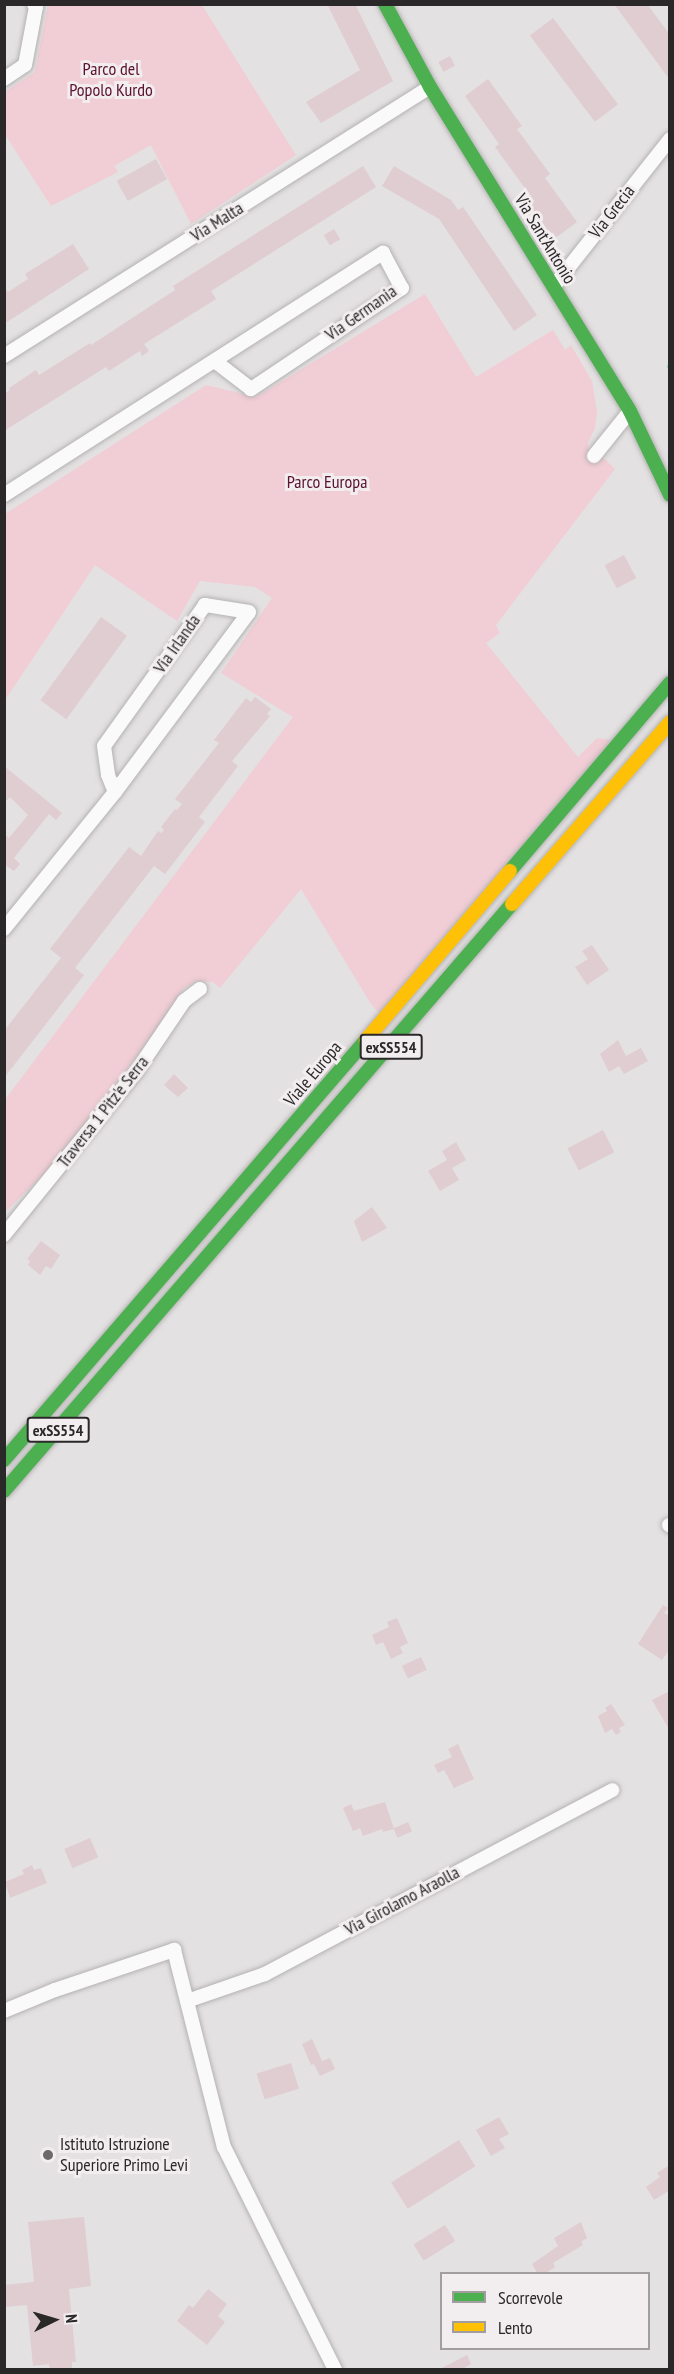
<!DOCTYPE html>
<style>
body{margin:0}
#map{position:relative;width:674px;height:2374px;overflow:hidden;background:#e4e1e2;font-family:"PT Sans Narrow",sans-serif}
div>[style]{position:absolute}
[style*='--x']{left:calc(var(--x)*1px);top:calc(var(--y)*1px);width:calc(var(--w)*1px);rotate:calc(var(--a)*1deg)}
.green>*{inset:0;background:#f1cdd5}
.stream>*{height:5px;margin:-2.5px;padding:0 2.5px;transform-origin:2.5px;border-radius:2.5px;background:#8cd9cc}
.building>*{inset:0;background:#dfcdd2;transform-origin:0 0}
.roads{filter:drop-shadow(0 0 2px #b4b2b2) drop-shadow(0 0 2px #b4b2b2)}
.street>*{height:14px;margin:-7px;padding:0 7px;transform-origin:7px;border-radius:7px;background:#fbfafb}
.fast>*{height:14px;margin:-7px;padding:0 7px;transform-origin:7px;border-radius:7px;background:#4caf50}
.slow>*{height:14px;margin:-7px;padding:0 7px;transform-origin:7px;border-radius:7px;background:#ffc107}
.dots>*{width:16px;height:16px;translate:-50% -50%;box-sizing:border-box;border:3px solid #f2edee;border-radius:50%}
span{translate:-50% -50%;white-space:nowrap;text-align:center;line-height:1.15;-webkit-text-stroke:6px #f2edee;paint-order:stroke}
.shield-label span{padding:2px 4px;background:#f2edee;border:2px solid;border-radius:4px;-webkit-text-stroke-width:0}
.shield-label{font-size:16px;color:#2a2829;font-weight:700}
.park-label{font-size:18px;color:#5b112e}
.street-label{font-size:18px;color:#2a2829}
.poi-label{font-size:18px;color:#2a2829}
.left{translate:0 -50%;text-align:left}
.frame{position:absolute;inset:0;border:6px solid #2a2829;pointer-events:none}
.legend{position:absolute;left:440px;top:2272px;width:210px;height:78px;box-sizing:border-box;background:#f2edee;border:2px solid #a29e9f;margin:0;padding:8px 10px;list-style:none;font-size:18px;color:#2a2829}
.legend li{display:flex;align-items:center;gap:12px;height:30px}
.legend b{width:30px;border:2px solid #a29e9f}
.north{position:absolute;left:24px;top:2290px;width:60px;height:60px;-webkit-text-stroke:4px #f2edee;paint-order:stroke;rotate:85deg;font-size:16px;font-weight:700;line-height:24px;text-align:center;color:#2a2829}
.north::after{content:'';display:block;margin:auto;width:21px;height:27px;background:#2a2829;clip-path:polygon(50% 0,100% 100%,50% 72%,0 100%)}
</style>
<div id="map">
<div class="green">
<i style="clip-path:polygon(48px 5px,202px 5px,296px 155px,191px 224px,151px 145px,114px 166px,118px 172px,51px 206px,4px 133px,5px 92px,35px 72px)"></i>
<i style="clip-path:polygon(425px 294px,476px 377px,553px 330px,565px 350px,571px 345px,592px 381px,597px 412px,595px 428px,588px 443px,589px 458px,605px 459px,615px 469px,496px 625px,500px 633px,486px 643px,578px 757px,597px 738px,612px 740px,381px 1015px,371px 1004px,301px 889px,220px 988px,213px 982px,196px 981px,183px 989px,153px 1034px,82px 1129px,46px 1172px,5px 1212px,4px 1101px,293px 717px,221px 673px,272px 598px,255px 587px,200px 581px,177px 621px,95px 565px,5px 700px,5px 514px,206px 385px,256px 397px)"></i>
</div>
<div class="stream">
<i style="--x:669;--y:366;--w:1;--a:0"></i>
</div>
<div class="building">
<i style="clip-path:polygon(327px 4px,355px 4px,393px 81px,321px 123px,306px 102px,360px 70px)"></i>
<i style="clip-path:polygon(614px 4px,647px 4px,670px 35px,670px 80px)"></i>
<i style="left:553px;top:18px;width:108px;height:29px;rotate:53deg"></i>
<i style="left:450px;top:56px;width:11px;height:13px;rotate:63deg"></i>
<i style="clip-path:polygon(488px 79px,522px 126px,517px 129px,550px 174px,545px 178px,577px 222px,554px 239px,522px 195px,527px 191px,495px 147px,499px 144px,465px 96px)"></i>
<i style="left:156px;top:159px;width:23px;height:45px;rotate:61deg"></i>
<i style="clip-path:polygon(363px 166px,376px 187px,211px 291px,216px 299px,144px 344px,149px 351px,142px 356px,140px 351px,109px 371px,106px 367px,4px 431px,4px 394px,10px 390px,9px 388px,36px 370px,39px 375px,90px 343px,91px 345px,175px 290px,173px 286px)"></i>
<i style="clip-path:polygon(394px 166px,451px 200px,458px 210px,463px 207px,537px 315px,514px 331px,439px 219px,382px 186px)"></i>
<i style="left:334px;top:229px;width:12px;height:12px;rotate:59deg"></i>
<i style="clip-path:polygon(73px 244px,89px 269px,4px 324px,4px 287px,8px 292px,28px 279px,25px 274px)"></i>
<i style="left:624px;top:555px;width:26px;height:22px;rotate:62deg"></i>
<i style="left:101px;top:617px;width:32px;height:103px;rotate:36deg"></i>
<i style="clip-path:polygon(255px 697px,271px 709px,267px 714px,270px 716px,232px 761px,238px 766px,199px 817px,205px 822px,165px 874px,154px 866px,75px 968px,84px 975px,4px 1078px,4px 1031px,61px 958px,50px 949px,129px 847px,141px 856px,158px 831px,161px 833px,164px 830px,161px 827px,175px 809px,177px 810px,182px 804px,175px 799px,219px 743px,214px 740px,246px 698px,251px 702px)"></i>
<i style="clip-path:polygon(4px 766px,62px 813px,56px 820px,49px 814px,14px 858px,20px 864px,14px 871px,4px 864px,4px 834px,9px 838px,28px 815px,10px 797px,4px 803px)"></i>
<i style="clip-path:polygon(592px 945px,609px 970px,587px 985px,575px 967px,588px 959px,582px 951px)"></i>
<i style="clip-path:polygon(618px 1040px,626px 1056px,641px 1048px,648px 1061px,624px 1074px,619px 1066px,609px 1072px,600px 1054px)"></i>
<i style="clip-path:polygon(174px 1074px,188px 1088px,178px 1097px,164px 1085px)"></i>
<i style="left:603px;top:1130px;width:25px;height:40px;rotate:63deg"></i>
<i style="clip-path:polygon(456px 1142px,466px 1160px,452px 1168px,459px 1180px,440px 1191px,428px 1171px,447px 1160px,442px 1151px)"></i>
<i style="clip-path:polygon(372px 1207px,387px 1228px,362px 1242px,354px 1221px)"></i>
<i style="clip-path:polygon(41px 1241px,60px 1255px,51px 1269px,46px 1266px,40px 1275px,28px 1265px,30px 1261px,27px 1259px)"></i>
<i style="clip-path:polygon(663px 1605px,668px 1608px,664px 1613px,670px 1616px,670px 1649px,662px 1660px,638px 1644px)"></i>
<i style="clip-path:polygon(397px 1618px,408px 1643px,400px 1647px,403px 1653px,391px 1659px,383px 1642px,376px 1645px,372px 1635px,389px 1627px,387px 1622px)"></i>
<i style="left:421px;top:1657px;width:14px;height:21px;rotate:65deg"></i>
<i style="clip-path:polygon(670px 1691px,670px 1731px,652px 1700px)"></i>
<i style="clip-path:polygon(611px 1704px,625px 1725px,619px 1728px,621px 1732px,616px 1735px,612px 1729px,605px 1733px,598px 1716px,607px 1711px,605px 1708px)"></i>
<i style="clip-path:polygon(458px 1744px,474px 1779px,454px 1788px,444px 1770px,438px 1773px,434px 1765px,452px 1757px,448px 1749px)"></i>
<i style="clip-path:polygon(385px 1802px,394px 1829px,383px 1832px,382px 1829px,363px 1836px,360px 1828px,353px 1831px,343px 1808px,351px 1804px,354px 1811px)"></i>
<i style="left:408px;top:1822px;width:10px;height:16px;rotate:66deg"></i>
<i style="left:90px;top:1838px;width:21px;height:28px;rotate:67deg"></i>
<i style="clip-path:polygon(32px 1865px,34px 1870px,41px 1868px,47px 1883px,10px 1898px,5px 1882px,24px 1874px,22px 1870px)"></i>
<i style="clip-path:polygon(312px 2039px,322px 2061px,330px 2058px,335px 2069px,320px 2076px,314px 2064px,311px 2065px,302px 2044px)"></i>
<i style="left:291px;top:2063px;width:27px;height:36px;rotate:73deg"></i>
<i style="clip-path:polygon(499px 2117px,509px 2134px,499px 2139px,505px 2148px,491px 2156px,476px 2130px)"></i>
<i style="left:459px;top:2140px;width:31px;height:80px;rotate:58deg"></i>
<i style="clip-path:polygon(670px 2165px,670px 2190px,654px 2200px,646px 2187px,660px 2177px,657px 2173px)"></i>
<i style="clip-path:polygon(84px 2217px,91px 2286px,69px 2289px,76px 2362px,72px 2362px,72px 2370px,50px 2370px,49px 2364px,33px 2366px,27px 2305px,4px 2307px,4px 2285px,34px 2282px,28px 2222px)"></i>
<i style="clip-path:polygon(581px 2222px,587px 2238px,581px 2242px,583px 2245px,553px 2263px,555px 2267px,544px 2274px,538px 2274px,532px 2264px,558px 2246px,554px 2238px)"></i>
<i style="left:445px;top:2225px;width:19px;height:37px;rotate:58deg"></i>
<i style="clip-path:polygon(208px 2289px,227px 2304px,218px 2316px,225px 2322px,207px 2345px,177px 2321px,189px 2305px,193px 2308px)"></i>
<i style="clip-path:polygon(467px 2355px,471px 2364px,461px 2370px,438px 2370px)"></i>
</div>
<div class="roads">
<div class="street">
<i style="--x:4;--y:79;--w:25;--a:-34"></i>
<i style="--x:25;--y:65;--w:59;--a:-79.3"></i>
<i style="--x:36;--y:7;--w:4;--a:-124"></i>
<i style="--x:554;--y:286;--w:187;--a:-51.7"></i>
<i style="--x:4;--y:356;--w:504;--a:-32.27"></i>
<i style="--x:594;--y:456;--w:58;--a:-51.3"></i>
<i style="--x:4;--y:495;--w:450;--a:-32.6"></i>
<i style="--x:383;--y:253;--w:40;--a:62"></i>
<i style="--x:402;--y:288;--w:182;--a:146.2"></i>
<i style="--x:251;--y:389;--w:44;--a:-142.4"></i>
<i style="--x:4;--y:929;--w:176;--a:-51"></i>
<i style="--x:115;--y:792;--w:224;--a:-53.3"></i>
<i style="--x:249;--y:612;--w:45;--a:-171"></i>
<i style="--x:205;--y:605;--w:173;--a:125.6"></i>
<i style="--x:104;--y:746;--w:29;--a:82"></i>
<i style="--x:108;--y:775;--w:18;--a:68"></i>
<i style="--x:4;--y:1235;--w:210;--a:-51"></i>
<i style="--x:136;--y:1072;--w:86;--a:-55.9"></i>
<i style="--x:184;--y:1001;--w:20;--a:-37"></i>
<i style="--x:669;--y:1525;--w:1;--a:45"></i>
<i style="--x:187;--y:2001;--w:83;--a:-19.1"></i>
<i style="--x:265;--y:1974;--w:393;--a:-27.9"></i>
<i style="--x:4;--y:2011;--w:55;--a:-22.4"></i>
<i style="--x:55;--y:1990;--w:126;--a:-18.6"></i>
<i style="--x:174;--y:1950;--w:203;--a:75.8"></i>
<i style="--x:224;--y:2147;--w:249;--a:63.5"></i>
</div>
<div class="fast">
<i style="--x:385;--y:4;--w:94;--a:61.5"></i>
<i style="--x:430;--y:87;--w:381;--a:58.3"></i>
<i style="--x:630;--y:411;--w:93;--a:64.5"></i>
<i style="--x:510;--y:871;--w:247;--a:-49.6"></i>
<i style="--x:4;--y:1460;--w:554;--a:-49.24"></i>
<i style="--x:4;--y:1491;--w:776;--a:-49.13"></i>
</div>
<div class="slow">
<i style="--x:512;--y:904;--w:241;--a:-49"></i>
<i style="--x:366;--y:1040;--w:222;--a:-49.6"></i>
</div>
</div>
<div class="dots">
<i style="left:48px;top:2155px;background:#6b696a"></i>
</div>
<div class="shield-label">
<span style="left:391px;top:1047px">exSS554</span>
<span style="left:58px;top:1430px">exSS554</span>
</div>
<div class="park-label">
<span style="left:111px;top:80px">Parco del<br>Popolo Kurdo</span>
<span style="left:327px;top:482px">Parco Europa</span>
</div>
<div class="street-label">
<span style="left:612px;top:212px;rotate:-52deg">Via Grecia</span>
<span style="left:217px;top:222px;rotate:-32deg">Via Malta</span>
<span style="left:545px;top:239px;rotate:59deg">Via Sant'Antonio</span>
<span style="left:361px;top:313px;rotate:-35deg">Via Germania</span>
<span style="left:177px;top:644px;rotate:-55deg">Via Irlanda</span>
<span style="left:313px;top:1074px;rotate:-50deg">Viale Europa</span>
<span style="left:103px;top:1112px;rotate:-52deg">Traversa 1 Pitz'e Serra</span>
<span style="left:402px;top:1901px;rotate:-28deg">Via Girolamo Araolla</span>
</div>
<div class="poi-label">
<span class="left" style="left:60px;top:2155px">Istituto Istruzione<br>Superiore Primo Levi</span>
</div>
<div class="frame"></div>
<ul class="legend">
<li><b style="height:8px;background:#4caf50"></b>Scorrevole</li>
<li><b style="height:8px;background:#ffc107"></b>Lento</li>
</ul>
<div class="north">N</div>
</div>
